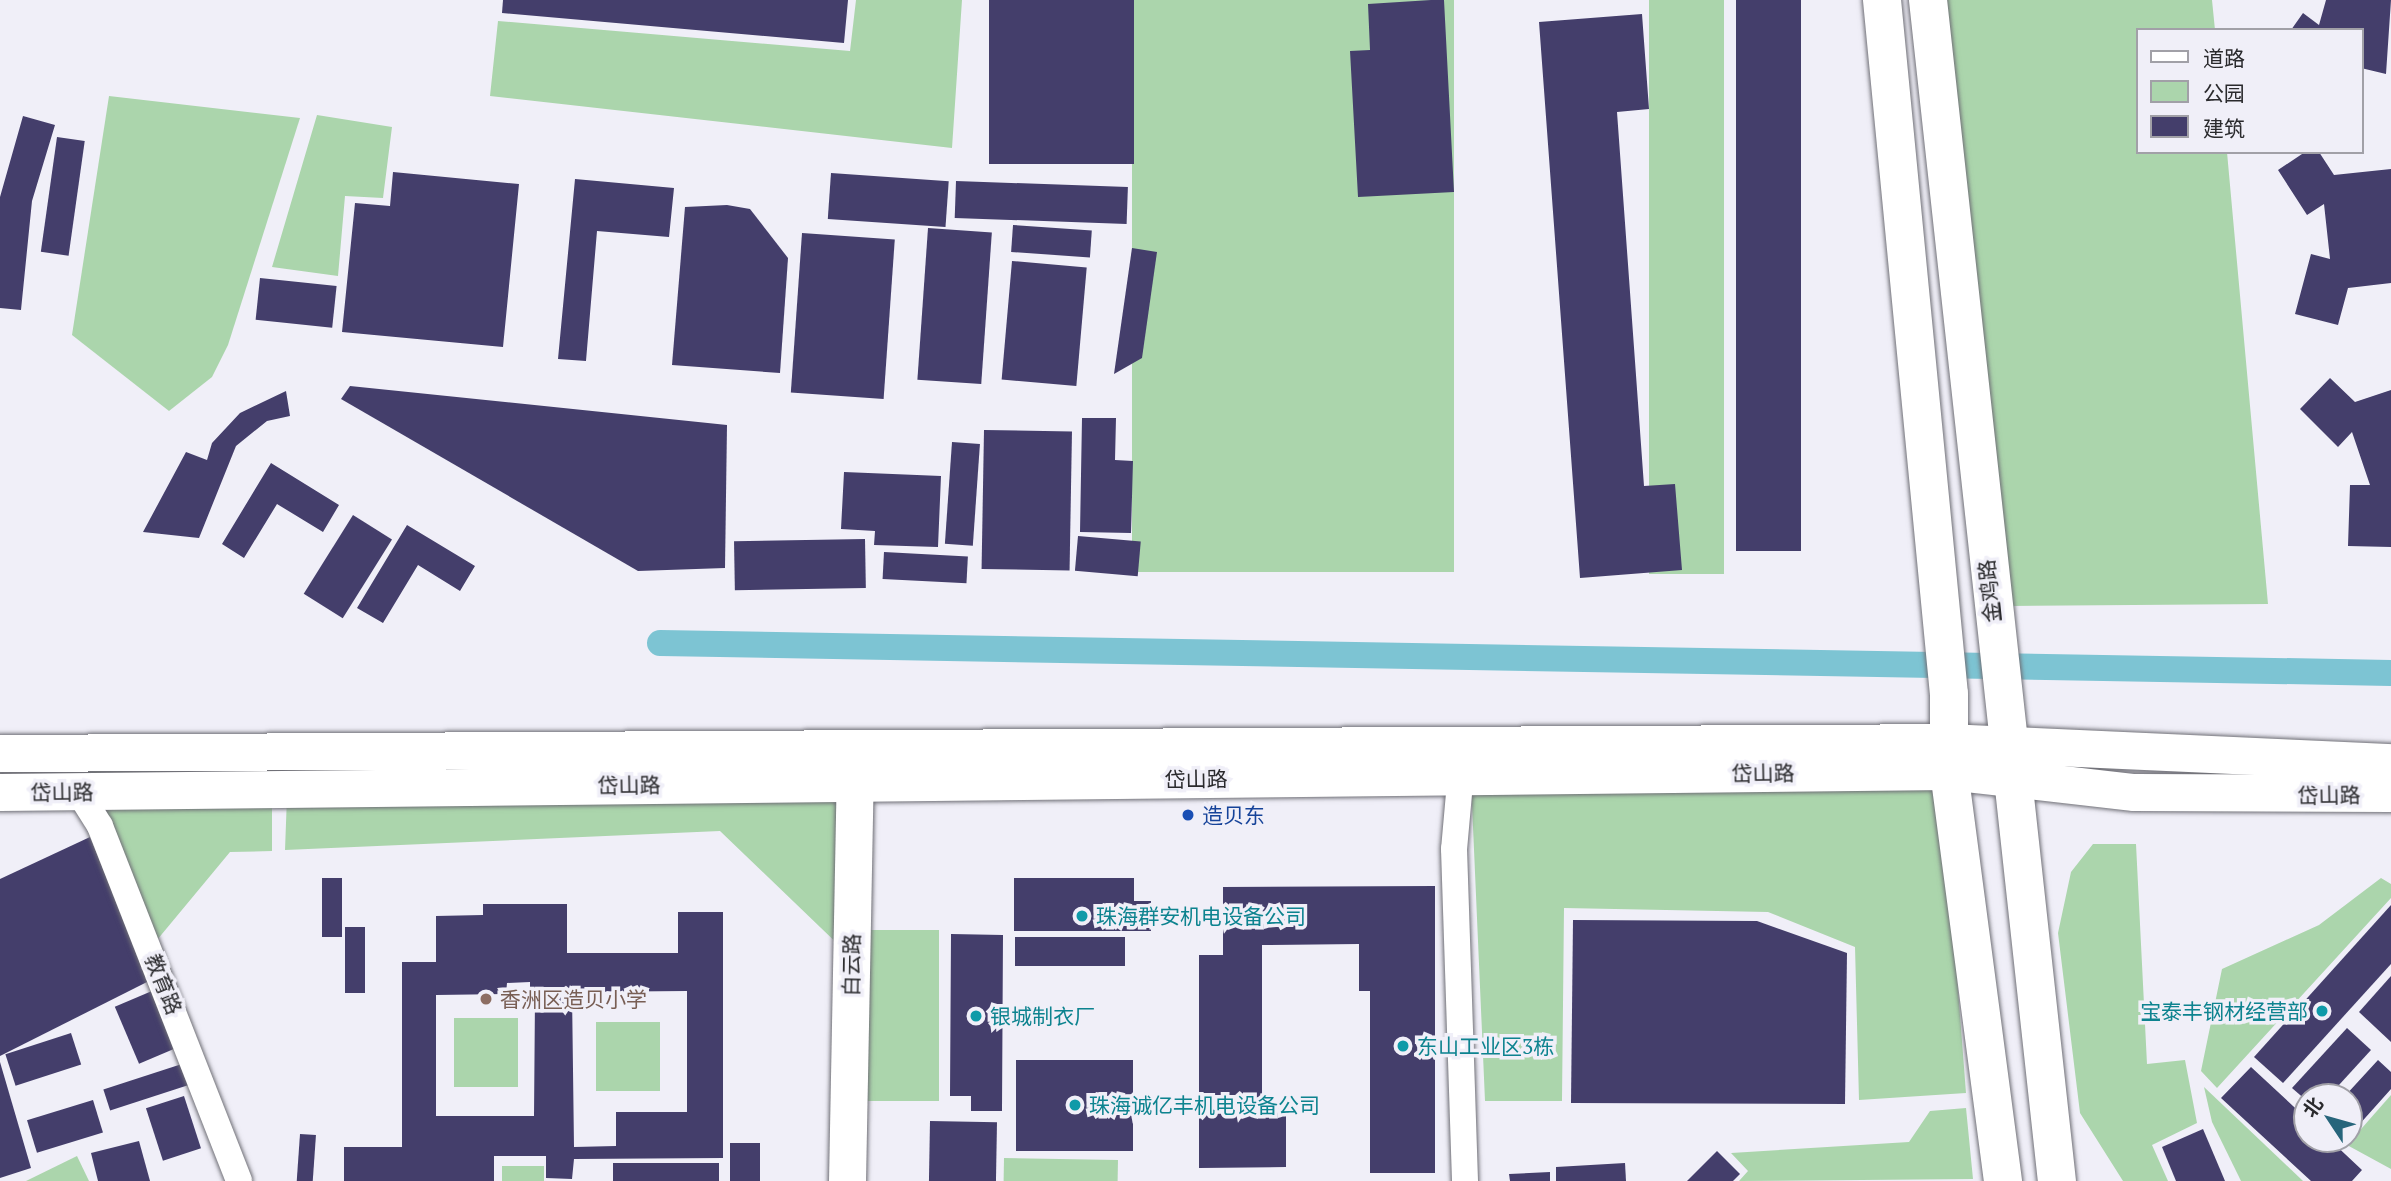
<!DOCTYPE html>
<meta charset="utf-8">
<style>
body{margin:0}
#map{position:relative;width:2391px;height:1181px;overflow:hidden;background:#f0eff8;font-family:"PT Serif","Noto Sans SC",serif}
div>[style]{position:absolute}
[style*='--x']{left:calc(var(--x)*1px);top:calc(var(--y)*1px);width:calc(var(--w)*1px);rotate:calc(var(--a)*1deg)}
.green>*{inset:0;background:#abd5ac;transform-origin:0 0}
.canal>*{height:26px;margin:-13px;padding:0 13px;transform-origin:13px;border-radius:13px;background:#7dc4d3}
.building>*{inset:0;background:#443e6b;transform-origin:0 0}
.roads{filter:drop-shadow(0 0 2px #707077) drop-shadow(0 0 2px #707077)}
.street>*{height:26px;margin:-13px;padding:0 13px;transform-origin:13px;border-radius:13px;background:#fff}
.secondary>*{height:37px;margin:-18.5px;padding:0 18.5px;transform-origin:18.5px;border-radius:18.5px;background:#fff}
.primary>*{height:38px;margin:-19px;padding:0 19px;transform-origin:19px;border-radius:19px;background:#fff}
.dots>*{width:19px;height:19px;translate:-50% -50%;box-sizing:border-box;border:4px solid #f0eff8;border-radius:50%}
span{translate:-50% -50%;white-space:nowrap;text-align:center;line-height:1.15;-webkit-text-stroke:7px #f0eff8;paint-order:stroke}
.street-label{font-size:21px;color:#2a2a2d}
.transit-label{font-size:21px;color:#164399}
.left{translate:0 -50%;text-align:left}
.culture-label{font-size:21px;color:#0d838f}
.right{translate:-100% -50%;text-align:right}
.education-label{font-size:21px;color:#785e54}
.legend{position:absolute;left:2136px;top:28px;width:228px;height:126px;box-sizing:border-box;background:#f0eff8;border:2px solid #a1a0a7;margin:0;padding:9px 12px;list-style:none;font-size:21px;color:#2a2a2d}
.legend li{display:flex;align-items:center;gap:14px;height:35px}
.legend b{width:35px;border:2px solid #a1a0a7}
.north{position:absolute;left:2293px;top:1083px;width:70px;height:70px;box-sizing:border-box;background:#f0eff8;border:2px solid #a1a0a7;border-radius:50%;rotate:306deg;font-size:19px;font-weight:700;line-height:28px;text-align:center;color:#2a2a2d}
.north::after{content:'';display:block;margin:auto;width:24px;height:32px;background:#27657b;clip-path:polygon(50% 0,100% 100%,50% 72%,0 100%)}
</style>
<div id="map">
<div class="green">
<i style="clip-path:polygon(856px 0,962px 0,952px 148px,490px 96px,498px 21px,850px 51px)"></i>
<i style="left:1132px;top:0;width:322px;height:572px"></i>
<i style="left:1649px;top:0;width:75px;height:574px"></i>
<i style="clip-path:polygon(1946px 0,2212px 0,2215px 30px,2137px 30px,2137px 152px,2227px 152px,2268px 604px,2010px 606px)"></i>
<i style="clip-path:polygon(109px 96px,300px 118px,228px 345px,212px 377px,169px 411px,72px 335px)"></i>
<i style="clip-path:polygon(317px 115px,392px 127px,383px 198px,345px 196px,338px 276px,272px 267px)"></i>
<i style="clip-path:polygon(76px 764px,272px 765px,272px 851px,230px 852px,157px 940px)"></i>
<i style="clip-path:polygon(288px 769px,850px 773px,847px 953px,720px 831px,285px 850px)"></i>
<i style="clip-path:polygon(1941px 769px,1966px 1093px,1859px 1100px,1855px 947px,1768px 912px,1564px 908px,1562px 1101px,1485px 1101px,1471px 781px)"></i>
<i style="clip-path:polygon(2093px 844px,2136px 844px,2147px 1064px,2185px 1060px,2197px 1123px,2152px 1145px,2168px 1181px,2123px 1181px,2080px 1113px,2058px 933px,2071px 872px)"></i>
<i style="clip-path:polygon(2381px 878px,2391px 884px,2391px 898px,2217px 1088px,2201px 1071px,2222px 969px,2319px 925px)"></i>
<i style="left:939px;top:930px;width:171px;height:72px;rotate:90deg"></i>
<i style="left:454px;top:1018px;width:64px;height:69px"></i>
<i style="left:596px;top:1022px;width:64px;height:69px"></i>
<i style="clip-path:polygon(2204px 1087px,2303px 1181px,2241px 1181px,2212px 1122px)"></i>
<i style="clip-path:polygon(2391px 1095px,2391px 1169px,2347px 1145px)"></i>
<i style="clip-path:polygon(1966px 1108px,1973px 1179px,1739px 1181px,1748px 1171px,1731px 1153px,1909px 1142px,1930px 1111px)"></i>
<i style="clip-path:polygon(77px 1156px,89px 1181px,26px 1181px)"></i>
<i style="left:1004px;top:1158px;width:114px;height:23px;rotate:1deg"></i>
<i style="left:502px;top:1166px;width:42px;height:15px"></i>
</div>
<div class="canal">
<i style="--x:660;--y:643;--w:1731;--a:0.99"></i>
</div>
<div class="building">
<i style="clip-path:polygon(503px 0,848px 0,844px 43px,502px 13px)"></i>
<i style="left:989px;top:0;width:145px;height:164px"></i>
<i style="clip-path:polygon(1431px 0,1444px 0,1454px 192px,1358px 197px,1350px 51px,1370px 50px,1368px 4px)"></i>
<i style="left:1736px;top:0;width:65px;height:551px"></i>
<i style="clip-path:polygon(2326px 0,2391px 0,2386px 74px,2361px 68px,2361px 30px,2291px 30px,2303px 13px,2319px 25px)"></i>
<i style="clip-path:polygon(1642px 14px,1649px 109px,1617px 112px,1644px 486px,1675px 484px,1682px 570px,1580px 578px,1539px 22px)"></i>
<i style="clip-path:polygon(23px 116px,55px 125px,32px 201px,21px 310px,0 308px,0 197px)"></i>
<i style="left:57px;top:137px;width:28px;height:116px;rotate:8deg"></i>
<i style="clip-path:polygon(2305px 152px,2319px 152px,2334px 175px,2391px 169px,2391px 283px,2348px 288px,2338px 325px,2295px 314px,2311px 254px,2330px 259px,2324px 204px,2307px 215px,2278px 170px)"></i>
<i style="clip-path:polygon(393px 172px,519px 184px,503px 347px,342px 332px,355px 203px,390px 206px)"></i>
<i style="left:831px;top:173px;width:118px;height:46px;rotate:4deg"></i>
<i style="clip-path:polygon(575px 179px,674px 188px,669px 237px,597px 231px,586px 361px,558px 359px)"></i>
<i style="left:956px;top:181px;width:172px;height:37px;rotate:2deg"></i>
<i style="clip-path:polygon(727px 205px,750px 209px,788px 258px,780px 373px,672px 365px,685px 207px)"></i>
<i style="left:1013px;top:225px;width:79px;height:27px;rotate:4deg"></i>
<i style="left:928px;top:228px;width:64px;height:152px;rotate:4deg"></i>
<i style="left:802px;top:233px;width:93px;height:160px;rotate:4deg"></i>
<i style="clip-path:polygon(1132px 248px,1157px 252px,1142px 358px,1114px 374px)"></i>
<i style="left:1012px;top:261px;width:75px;height:119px;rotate:5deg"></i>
<i style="left:260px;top:278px;width:77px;height:42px;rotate:6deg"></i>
<i style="clip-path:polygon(2330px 378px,2355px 402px,2391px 390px,2391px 547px,2348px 546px,2350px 485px,2370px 485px,2352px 432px,2338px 447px,2300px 409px)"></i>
<i style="clip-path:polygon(350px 386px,727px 425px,725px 568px,638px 571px,341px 399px)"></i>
<i style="clip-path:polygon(286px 391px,290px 416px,267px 421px,236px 446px,199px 538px,143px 532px,186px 452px,207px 460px,212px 443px,240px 413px)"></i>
<i style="clip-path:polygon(1082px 418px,1116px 418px,1115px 460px,1133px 461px,1131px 533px,1080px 532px)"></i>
<i style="left:984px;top:430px;width:88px;height:139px;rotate:1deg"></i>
<i style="left:952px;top:442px;width:28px;height:102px;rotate:4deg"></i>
<i style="clip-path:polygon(271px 463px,339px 505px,323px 532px,277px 504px,244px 558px,222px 544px)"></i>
<i style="clip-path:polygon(844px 472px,941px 476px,938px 547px,874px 545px,875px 531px,841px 529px)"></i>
<i style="left:353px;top:515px;width:46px;height:93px;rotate:32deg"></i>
<i style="clip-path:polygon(407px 525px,475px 566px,460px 591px,418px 565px,383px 623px,357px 608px)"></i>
<i style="left:1078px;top:536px;width:63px;height:35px;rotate:5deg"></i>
<i style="left:865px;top:539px;width:49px;height:131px;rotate:89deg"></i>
<i style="left:884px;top:552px;width:84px;height:27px;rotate:3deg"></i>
<i style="clip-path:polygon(90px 837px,149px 981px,0 1056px,0 879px)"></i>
<i style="left:322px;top:878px;width:20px;height:59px"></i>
<i style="clip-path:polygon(1014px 878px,1134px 878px,1134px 901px,1151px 901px,1151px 931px,1014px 931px)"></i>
<i style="clip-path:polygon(1435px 886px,1435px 1173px,1370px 1173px,1370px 991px,1359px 991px,1359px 944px,1262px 945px,1262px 1101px,1286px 1101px,1286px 1167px,1199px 1168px,1199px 955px,1223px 955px,1223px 887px)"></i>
<i style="clip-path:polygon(evenodd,483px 904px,567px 904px,567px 953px,678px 953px,678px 912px,723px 912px,723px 1158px,574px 1159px,572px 1179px,546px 1178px,546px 1156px,494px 1156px,494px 1181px,344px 1181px,344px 1147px,402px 1147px,402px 962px,436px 962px,436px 916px,483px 915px,483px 904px,530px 982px,530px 997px,535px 997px,534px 1116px,436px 1116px,436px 995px,506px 994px,507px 983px,530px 982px,483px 904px,687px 991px,687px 1112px,616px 1112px,616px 1146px,574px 1147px,572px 992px,687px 991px)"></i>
<i style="clip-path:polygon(2391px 905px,2391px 964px,2283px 1083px,2254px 1057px)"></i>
<i style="clip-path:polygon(1573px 920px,1757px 921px,1847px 953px,1845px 1104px,1571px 1103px)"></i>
<i style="left:345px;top:927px;width:20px;height:66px"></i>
<i style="clip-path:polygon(951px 934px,1003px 935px,1002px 1111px,971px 1111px,971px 1096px,950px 1096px)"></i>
<i style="left:1015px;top:937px;width:110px;height:29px"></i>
<i style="clip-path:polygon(2391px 976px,2391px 1042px,2359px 1012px)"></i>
<i style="left:159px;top:988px;width:62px;height:48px;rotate:67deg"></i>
<i style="clip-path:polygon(2347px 1028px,2371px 1050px,2328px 1097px,2307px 1101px,2292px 1088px)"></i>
<i style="left:71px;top:1033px;width:33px;height:69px;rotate:72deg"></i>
<i style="left:1016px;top:1060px;width:117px;height:91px"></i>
<i style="clip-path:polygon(2378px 1060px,2391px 1072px,2391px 1089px,2349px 1136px,2349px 1097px,2344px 1097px)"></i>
<i style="clip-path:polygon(0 1062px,31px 1168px,0 1178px)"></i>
<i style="left:188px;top:1062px;width:22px;height:89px;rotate:72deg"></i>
<i style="clip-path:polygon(2251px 1067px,2307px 1119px,2307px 1139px,2329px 1139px,2362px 1170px,2352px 1181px,2311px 1181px,2221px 1098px)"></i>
<i style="left:184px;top:1096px;width:55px;height:40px;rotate:72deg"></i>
<i style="left:93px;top:1100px;width:34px;height:69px;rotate:73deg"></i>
<i style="left:930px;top:1121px;width:67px;height:60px;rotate:1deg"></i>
<i style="clip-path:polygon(2203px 1129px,2225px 1181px,2176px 1181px,2162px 1147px)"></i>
<i style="left:300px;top:1134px;width:16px;height:47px;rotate:4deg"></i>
<i style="clip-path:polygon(139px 1141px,150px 1181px,98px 1181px,91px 1153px)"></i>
<i style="left:760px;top:1143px;width:38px;height:30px;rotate:90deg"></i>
<i style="clip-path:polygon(1717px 1151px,1740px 1174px,1733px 1181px,1687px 1181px)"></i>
<i style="left:719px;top:1163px;width:18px;height:106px;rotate:90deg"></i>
<i style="clip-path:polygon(1625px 1163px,1626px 1181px,1556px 1181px,1556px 1167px)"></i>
<i style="clip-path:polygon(1550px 1172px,1550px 1181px,1510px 1181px,1509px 1174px)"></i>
</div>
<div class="roads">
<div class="street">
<i style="--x:1462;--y:760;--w:89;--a:95.1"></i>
<i style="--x:1454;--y:849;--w:332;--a:88.1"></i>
<i style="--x:78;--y:791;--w:41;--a:57.8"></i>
<i style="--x:100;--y:826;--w:381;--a:68.6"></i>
</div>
<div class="secondary">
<i style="--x:0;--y:753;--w:1948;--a:-0.32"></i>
<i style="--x:1948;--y:742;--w:443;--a:2.6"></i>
<i style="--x:0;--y:792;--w:1949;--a:-0.62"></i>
<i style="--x:1949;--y:771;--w:186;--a:6.5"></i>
<i style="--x:2134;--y:792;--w:257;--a:0.2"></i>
<i style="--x:847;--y:1181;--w:423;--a:-88.9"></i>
</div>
<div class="primary">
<i style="--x:1882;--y:0;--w:697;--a:84.49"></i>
<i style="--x:1949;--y:694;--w:77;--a:90"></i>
<i style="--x:1949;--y:771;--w:414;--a:82.5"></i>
<i style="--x:1928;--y:0;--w:1188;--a:83.77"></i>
</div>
</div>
<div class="dots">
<i style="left:1188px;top:815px;background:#1a4fb4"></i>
<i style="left:1082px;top:916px;background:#0f9aa8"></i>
<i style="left:486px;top:999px;background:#8d6e63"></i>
<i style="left:2322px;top:1011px;background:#0f9aa8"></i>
<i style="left:976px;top:1016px;background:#0f9aa8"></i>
<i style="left:1403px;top:1046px;background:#0f9aa8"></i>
<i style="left:1075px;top:1105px;background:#0f9aa8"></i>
</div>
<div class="street-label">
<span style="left:1989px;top:591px;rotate:-96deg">金鸡路</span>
<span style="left:1763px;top:773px;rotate:-1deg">岱山路</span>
<span style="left:1196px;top:779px;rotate:-1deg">岱山路</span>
<span style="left:629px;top:785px;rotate:-1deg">岱山路</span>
<span style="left:62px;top:792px;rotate:-1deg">岱山路</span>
<span style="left:2329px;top:795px;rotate:-1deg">岱山路</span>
<span style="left:851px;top:965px;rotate:-89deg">白云路</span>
<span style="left:164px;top:984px;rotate:68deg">教育路</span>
</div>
<div class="transit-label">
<span class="left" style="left:1202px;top:815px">造贝东</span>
</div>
<div class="culture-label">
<span class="left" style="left:1096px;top:916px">珠海群安机电设备公司</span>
<span class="right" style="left:2308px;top:1011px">宝泰丰钢材经营部</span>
<span class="left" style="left:990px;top:1016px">银城制衣厂</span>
<span class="left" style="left:1417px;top:1046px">东山工业区3栋</span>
<span class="left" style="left:1089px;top:1105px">珠海诚亿丰机电设备公司</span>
</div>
<div class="education-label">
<span class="left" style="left:500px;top:999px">香洲区造贝小学</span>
</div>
<ul class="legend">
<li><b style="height:9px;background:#fff"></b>道路</li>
<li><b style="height:19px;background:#abd5ac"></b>公园</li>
<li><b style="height:19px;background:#443e6b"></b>建筑</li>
</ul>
<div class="north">北</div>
</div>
